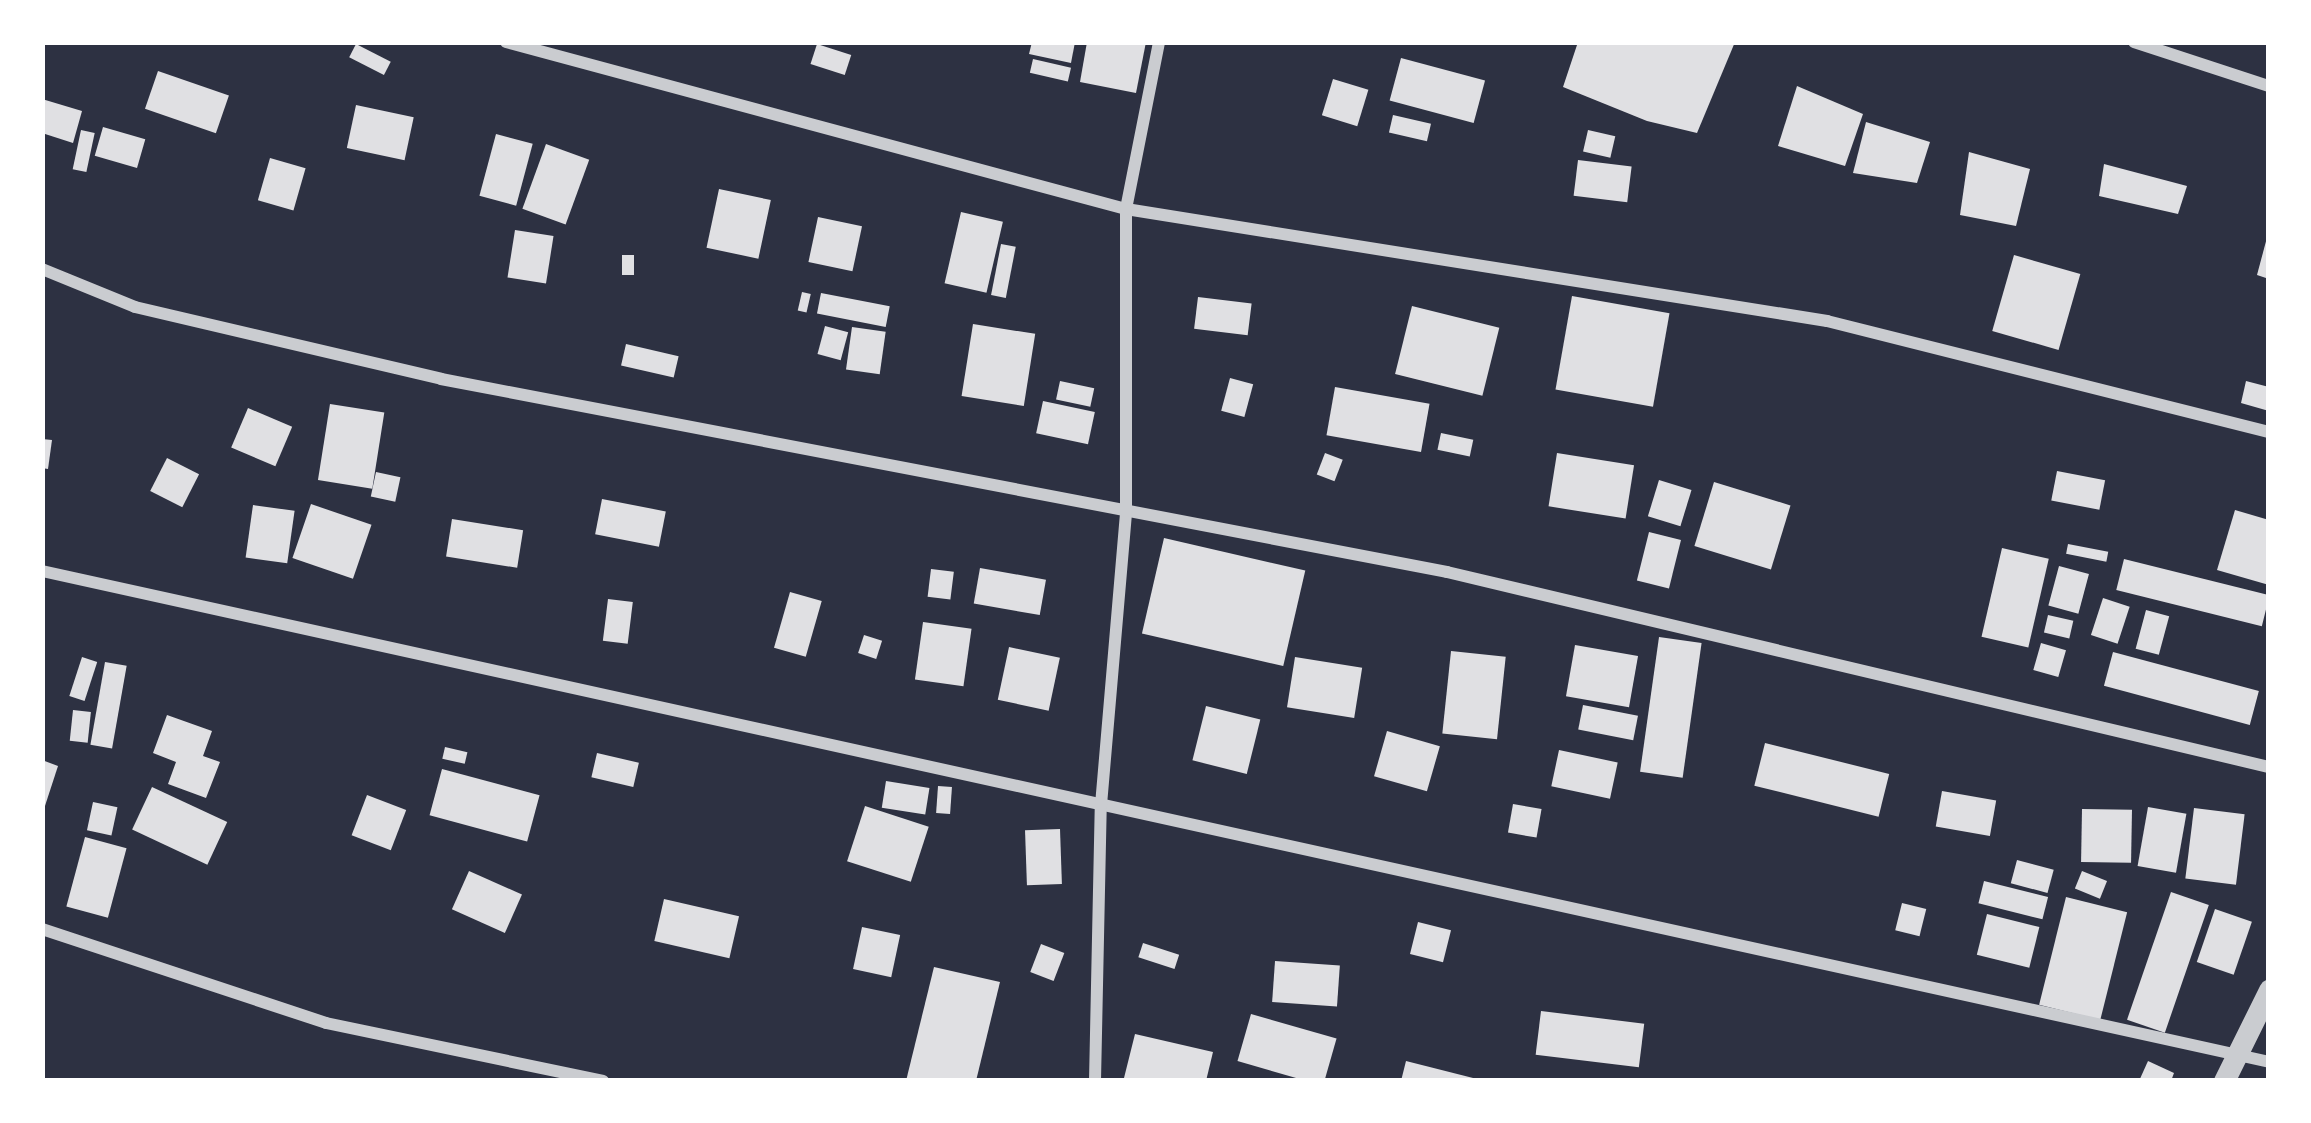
<!DOCTYPE html>
<style>
body{margin:0}
#map{position:relative;width:2311px;height:1123px;overflow:hidden;background:#2d3142;font-family:"Open Sans",sans-serif}
div>[style]{position:absolute}
[style*='--x']{left:calc(var(--x)*1px);top:calc(var(--y)*1px);width:calc(var(--w)*1px);rotate:calc(var(--a)*1deg)}
.building>*{inset:0;background:#e0e0e3;transform-origin:0 0}
.minor>*{height:12px;margin:-6px;padding:0 6px;transform-origin:6px;border-radius:6px;background:#caccd0}
.tertiary>*{height:21px;margin:-10.5px;padding:0 10.5px;transform-origin:10.5px;border-radius:10.5px;background:#caccd0}
span{translate:-50% -50%;white-space:nowrap;text-align:center;line-height:1.15;-webkit-text-stroke:12px #fff;paint-order:stroke}
.frame{position:absolute;inset:0;border:45px solid #fff;pointer-events:none}
</style>
<div id="map">
<div class="building">
<i style="clip-path:polygon(1032px 42px,1075px 42px,1071px 63px,1029px 54px)"></i>
<i style="clip-path:polygon(1087px 42px,1146px 42px,1136px 93px,1080px 82px)"></i>
<i style="clip-path:polygon(1578px 42px,1735px 42px,1697px 133px,1647px 121px,1563px 87px)"></i>
<i style="left:356px;top:44px;width:39px;height:15px;rotate:27deg"></i>
<i style="left:817px;top:44px;width:36px;height:21px;rotate:18deg"></i>
<i style="left:1401px;top:58px;width:87px;height:44px;rotate:15deg"></i>
<i style="left:1033px;top:59px;width:39px;height:14px;rotate:13deg"></i>
<i style="left:158px;top:71px;width:75px;height:40px;rotate:19deg"></i>
<i style="left:1333px;top:79px;width:37px;height:38px;rotate:17deg"></i>
<i style="clip-path:polygon(1797px 86px,1863px 114px,1845px 166px,1778px 146px)"></i>
<i style="clip-path:polygon(42px 99px,82px 111px,73px 143px,42px 133px)"></i>
<i style="left:356px;top:105px;width:59px;height:44px;rotate:12deg"></i>
<i style="left:1393px;top:115px;width:39px;height:18px;rotate:13deg"></i>
<i style="clip-path:polygon(1866px 122px,1930px 142px,1917px 183px,1853px 173px)"></i>
<i style="left:103px;top:127px;width:44px;height:30px;rotate:16deg"></i>
<i style="left:81px;top:130px;width:14px;height:40px;rotate:12deg"></i>
<i style="left:1588px;top:130px;width:28px;height:22px;rotate:13deg"></i>
<i style="left:496px;top:134px;width:38px;height:64px;rotate:15deg"></i>
<i style="left:546px;top:144px;width:46px;height:69px;rotate:20deg"></i>
<i style="clip-path:polygon(1969px 152px,2030px 169px,2016px 226px,1960px 215px)"></i>
<i style="left:270px;top:158px;width:37px;height:44px;rotate:16deg"></i>
<i style="left:1578px;top:160px;width:54px;height:36px;rotate:7deg"></i>
<i style="clip-path:polygon(2104px 164px,2187px 186px,2178px 214px,2099px 196px)"></i>
<i style="left:719px;top:189px;width:53px;height:60px;rotate:12deg"></i>
<i style="left:961px;top:212px;width:43px;height:73px;rotate:13deg"></i>
<i style="left:818px;top:217px;width:45px;height:46px;rotate:12deg"></i>
<i style="left:515px;top:230px;width:39px;height:48px;rotate:9deg"></i>
<i style="clip-path:polygon(2269px 230px,2269px 279px,2257px 275px)"></i>
<i style="left:1001px;top:244px;width:15px;height:52px;rotate:11deg"></i>
<i style="left:622px;top:255px;width:12px;height:20px"></i>
<i style="left:2014px;top:255px;width:69px;height:79px;rotate:16deg"></i>
<i style="left:802px;top:292px;width:9px;height:19px;rotate:13deg"></i>
<i style="left:821px;top:293px;width:70px;height:21px;rotate:11deg"></i>
<i style="left:1572px;top:296px;width:99px;height:95px;rotate:10deg"></i>
<i style="left:1198px;top:297px;width:54px;height:32px;rotate:7deg"></i>
<i style="left:1412px;top:306px;width:90px;height:70px;rotate:14deg"></i>
<i style="left:973px;top:324px;width:63px;height:73px;rotate:9deg"></i>
<i style="left:825px;top:326px;width:24px;height:29px;rotate:15deg"></i>
<i style="left:852px;top:327px;width:34px;height:43px;rotate:8deg"></i>
<i style="left:626px;top:344px;width:54px;height:22px;rotate:13deg"></i>
<i style="left:1230px;top:378px;width:24px;height:34px;rotate:15deg"></i>
<i style="left:1060px;top:381px;width:35px;height:19px;rotate:12deg"></i>
<i style="clip-path:polygon(2246px 381px,2269px 387px,2269px 411px,2241px 403px)"></i>
<i style="left:1335px;top:387px;width:96px;height:49px;rotate:10deg"></i>
<i style="left:1043px;top:401px;width:53px;height:33px;rotate:12deg"></i>
<i style="left:330px;top:404px;width:55px;height:77px;rotate:9deg"></i>
<i style="left:248px;top:408px;width:48px;height:43px;rotate:23deg"></i>
<i style="left:1441px;top:433px;width:33px;height:17px;rotate:12deg"></i>
<i style="clip-path:polygon(42px 439px,52px 440px,48px 469px,42px 468px)"></i>
<i style="left:1325px;top:453px;width:19px;height:23px;rotate:21deg"></i>
<i style="left:1557px;top:453px;width:78px;height:54px;rotate:9deg"></i>
<i style="left:167px;top:458px;width:36px;height:37px;rotate:27deg"></i>
<i style="left:2057px;top:471px;width:49px;height:30px;rotate:11deg"></i>
<i style="left:376px;top:472px;width:25px;height:25px;rotate:12deg"></i>
<i style="left:1659px;top:480px;width:34px;height:38px;rotate:17deg"></i>
<i style="left:1714px;top:482px;width:80px;height:67px;rotate:17deg"></i>
<i style="left:602px;top:499px;width:65px;height:36px;rotate:11deg"></i>
<i style="left:311px;top:504px;width:64px;height:57px;rotate:19deg"></i>
<i style="left:253px;top:505px;width:42px;height:53px;rotate:8deg"></i>
<i style="clip-path:polygon(2235px 510px,2269px 520px,2269px 585px,2217px 570px)"></i>
<i style="left:452px;top:519px;width:72px;height:38px;rotate:9deg"></i>
<i style="left:1649px;top:532px;width:33px;height:50px;rotate:14deg"></i>
<i style="left:1164px;top:538px;width:145px;height:98px;rotate:13deg"></i>
<i style="left:2068px;top:544px;width:41px;height:10px;rotate:11deg"></i>
<i style="left:2002px;top:548px;width:48px;height:91px;rotate:13deg"></i>
<i style="left:2124px;top:559px;width:150px;height:32px;rotate:14deg"></i>
<i style="left:2059px;top:566px;width:31px;height:41px;rotate:15deg"></i>
<i style="left:980px;top:568px;width:67px;height:36px;rotate:10deg"></i>
<i style="left:931px;top:569px;width:23px;height:28px;rotate:7deg"></i>
<i style="left:790px;top:592px;width:33px;height:58px;rotate:16deg"></i>
<i style="left:2103px;top:598px;width:28px;height:39px;rotate:18deg"></i>
<i style="left:608px;top:599px;width:25px;height:42px;rotate:7deg"></i>
<i style="left:2146px;top:610px;width:24px;height:40px;rotate:15deg"></i>
<i style="left:2048px;top:615px;width:26px;height:18px;rotate:13deg"></i>
<i style="left:923px;top:622px;width:49px;height:58px;rotate:8deg"></i>
<i style="left:864px;top:635px;width:19px;height:19px;rotate:18deg"></i>
<i style="left:1659px;top:637px;width:43px;height:136px;rotate:8deg"></i>
<i style="left:2041px;top:643px;width:26px;height:28px;rotate:16deg"></i>
<i style="left:1575px;top:645px;width:64px;height:52px;rotate:10deg"></i>
<i style="left:1009px;top:647px;width:52px;height:54px;rotate:12deg"></i>
<i style="left:1451px;top:651px;width:55px;height:83px;rotate:6deg"></i>
<i style="left:2113px;top:652px;width:151px;height:35px;rotate:15deg"></i>
<i style="left:82px;top:657px;width:16px;height:41px;rotate:18deg"></i>
<i style="left:1295px;top:657px;width:68px;height:51px;rotate:9deg"></i>
<i style="left:105px;top:662px;width:22px;height:84px;rotate:10deg"></i>
<i style="left:1583px;top:705px;width:56px;height:25px;rotate:11deg"></i>
<i style="left:1206px;top:706px;width:56px;height:56px;rotate:14deg"></i>
<i style="left:73px;top:710px;width:18px;height:31px;rotate:6deg"></i>
<i style="clip-path:polygon(167px 715px,212px 731px,203px 756px,220px 762px,206px 798px,168px 784px,176px 762px,153px 753px)"></i>
<i style="left:1387px;top:731px;width:55px;height:47px;rotate:16deg"></i>
<i style="left:1765px;top:743px;width:128px;height:44px;rotate:14deg"></i>
<i style="left:445px;top:747px;width:23px;height:12px;rotate:13deg"></i>
<i style="left:1559px;top:750px;width:60px;height:37px;rotate:12deg"></i>
<i style="left:597px;top:753px;width:43px;height:25px;rotate:13deg"></i>
<i style="clip-path:polygon(42px 760px,58px 766px,43px 812px,42px 811px)"></i>
<i style="left:442px;top:769px;width:101px;height:48px;rotate:15deg"></i>
<i style="left:886px;top:781px;width:44px;height:27px;rotate:9deg"></i>
<i style="left:938px;top:786px;width:14px;height:27px;rotate:4deg"></i>
<i style="left:152px;top:787px;width:83px;height:47px;rotate:25deg"></i>
<i style="left:1942px;top:791px;width:55px;height:36px;rotate:10deg"></i>
<i style="left:367px;top:795px;width:42px;height:43px;rotate:21deg"></i>
<i style="left:93px;top:802px;width:25px;height:29px;rotate:12deg"></i>
<i style="left:1513px;top:804px;width:29px;height:29px;rotate:10deg"></i>
<i style="left:865px;top:806px;width:67px;height:58px;rotate:18deg"></i>
<i style="left:2148px;top:807px;width:39px;height:60px;rotate:10deg"></i>
<i style="left:2194px;top:808px;width:51px;height:71px;rotate:7deg"></i>
<i style="left:2082px;top:809px;width:50px;height:53px;rotate:1deg"></i>
<i style="left:1060px;top:829px;width:55px;height:35px;rotate:88deg"></i>
<i style="left:85px;top:837px;width:43px;height:72px;rotate:15deg"></i>
<i style="left:2017px;top:860px;width:38px;height:24px;rotate:15deg"></i>
<i style="left:469px;top:871px;width:58px;height:42px;rotate:24deg"></i>
<i style="left:2082px;top:871px;width:27px;height:19px;rotate:22deg"></i>
<i style="left:1984px;top:881px;width:66px;height:23px;rotate:14deg"></i>
<i style="left:2171px;top:892px;width:40px;height:135px;rotate:19deg"></i>
<i style="left:2066px;top:897px;width:63px;height:111px;rotate:14deg"></i>
<i style="left:664px;top:899px;width:77px;height:43px;rotate:13deg"></i>
<i style="left:1902px;top:903px;width:25px;height:28px;rotate:14deg"></i>
<i style="left:2215px;top:909px;width:39px;height:56px;rotate:19deg"></i>
<i style="left:1987px;top:914px;width:54px;height:42px;rotate:14deg"></i>
<i style="left:1418px;top:922px;width:34px;height:33px;rotate:14deg"></i>
<i style="left:862px;top:927px;width:39px;height:43px;rotate:12deg"></i>
<i style="left:1143px;top:943px;width:38px;height:15px;rotate:18deg"></i>
<i style="left:1041px;top:944px;width:25px;height:30px;rotate:21deg"></i>
<i style="left:1275px;top:961px;width:65px;height:41px;rotate:4deg"></i>
<i style="clip-path:polygon(934px 967px,1000px 982px,976px 1081px,906px 1081px)"></i>
<i style="left:1541px;top:1011px;width:104px;height:44px;rotate:7deg"></i>
<i style="left:1251px;top:1014px;width:89px;height:49px;rotate:16deg"></i>
<i style="clip-path:polygon(1135px 1034px,1213px 1052px,1206px 1081px,1124px 1078px)"></i>
<i style="clip-path:polygon(1406px 1061px,1477px 1079px,1477px 1081px,1401px 1081px)"></i>
<i style="clip-path:polygon(2148px 1061px,2174px 1073px,2171px 1081px,2139px 1081px)"></i>
</div>
<div class="minor">
<i style="--x:506;--y:42;--w:642;--a:15.08"></i>
<i style="--x:1126;--y:209;--w:710;--a:9.08"></i>
<i style="--x:1827;--y:321;--w:456;--a:14.1"></i>
<i style="--x:2134;--y:42;--w:142;--a:18.1"></i>
<i style="--x:42;--y:269;--w:100;--a:22.2"></i>
<i style="--x:135;--y:307;--w:314;--a:13.2"></i>
<i style="--x:441;--y:379;--w:1024;--a:10.86"></i>
<i style="--x:1447;--y:572;--w:845;--a:13.35"></i>
<i style="--x:42;--y:571;--w:2280;--a:12.43"></i>
<i style="--x:42;--y:929;--w:299;--a:18.3"></i>
<i style="--x:326;--y:1023;--w:283;--a:11.8"></i>
<i style="--x:1095;--y:1081;--w:276;--a:-88.8"></i>
<i style="--x:1101;--y:805;--w:295;--a:-85.1"></i>
<i style="--x:1126;--y:511;--w:302;--a:-90"></i>
<i style="--x:1126;--y:209;--w:170;--a:-78.8"></i>
</div>
<div class="tertiary">
<i style="--x:2224;--y:1081;--w:102;--a:-63.7"></i>
</div>
<div class="frame"></div>
</div>
